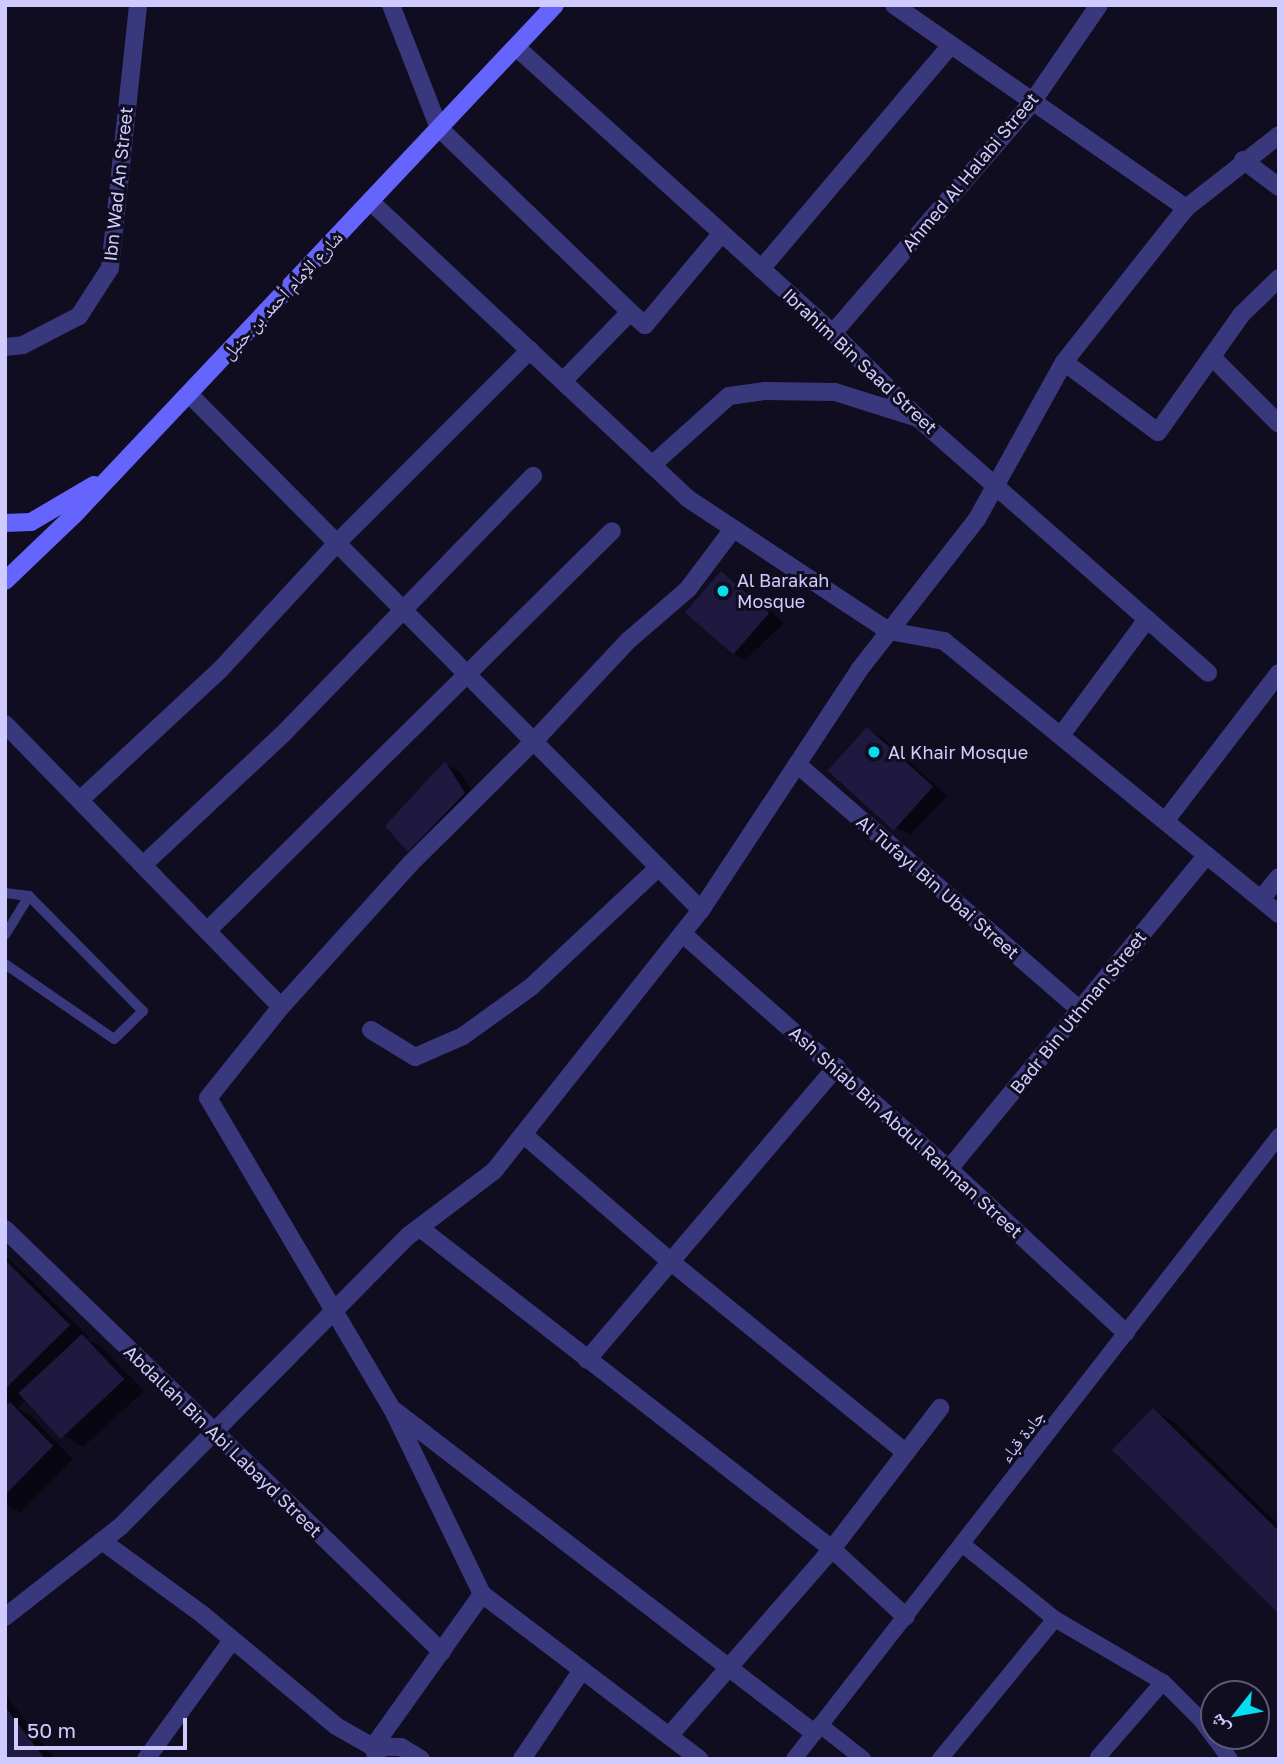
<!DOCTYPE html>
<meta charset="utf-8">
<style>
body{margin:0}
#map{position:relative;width:1284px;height:1764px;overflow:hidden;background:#0f0d1f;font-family:"Golos Text","Noto Naskh Arabic",sans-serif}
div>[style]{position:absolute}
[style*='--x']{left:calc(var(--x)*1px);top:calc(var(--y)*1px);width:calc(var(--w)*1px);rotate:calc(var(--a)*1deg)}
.shadow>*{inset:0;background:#0007}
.building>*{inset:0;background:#20193f;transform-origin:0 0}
.service>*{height:10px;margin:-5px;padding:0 5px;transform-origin:5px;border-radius:5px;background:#3a387d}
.pedestrian>*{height:16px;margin:-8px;padding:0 8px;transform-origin:8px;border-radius:8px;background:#3a387d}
.minor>*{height:18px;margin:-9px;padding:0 9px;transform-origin:9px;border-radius:9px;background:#3a387d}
.secondary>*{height:18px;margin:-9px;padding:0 9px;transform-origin:9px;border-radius:9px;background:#6564fc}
.dots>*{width:19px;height:19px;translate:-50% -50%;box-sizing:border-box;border:4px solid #0f0d1f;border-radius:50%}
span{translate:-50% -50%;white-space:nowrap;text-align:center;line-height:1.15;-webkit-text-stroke:6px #0f0d1f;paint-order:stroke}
.street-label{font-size:18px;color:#d0cbfe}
.poi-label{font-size:18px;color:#d0cbfe}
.left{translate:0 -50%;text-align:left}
.frame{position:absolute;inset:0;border:7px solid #d0cbfe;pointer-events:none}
.north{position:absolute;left:1200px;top:1680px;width:70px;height:70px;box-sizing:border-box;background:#0f0d1f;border:2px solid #5c5978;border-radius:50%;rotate:239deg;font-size:19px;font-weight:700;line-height:28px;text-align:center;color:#d0cbfe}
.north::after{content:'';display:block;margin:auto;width:24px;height:32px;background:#05ddf1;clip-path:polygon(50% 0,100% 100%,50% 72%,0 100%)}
.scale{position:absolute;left:14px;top:1718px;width:173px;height:32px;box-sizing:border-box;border:4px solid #d0cbfe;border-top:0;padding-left:9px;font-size:21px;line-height:24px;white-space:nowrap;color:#d0cbfe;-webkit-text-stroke:5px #0f0d1f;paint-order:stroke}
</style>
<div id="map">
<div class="shadow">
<i style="clip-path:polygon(721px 573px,736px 582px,784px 623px,745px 660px,729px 651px)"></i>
<i style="clip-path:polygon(868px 729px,883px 738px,947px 796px,910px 835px,894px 826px)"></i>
<i style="clip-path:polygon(445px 763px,460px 772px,479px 802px,424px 860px,409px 851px,387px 826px)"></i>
<i style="clip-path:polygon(5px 1255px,89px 1337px,87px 1339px,103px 1348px,144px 1391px,83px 1447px,63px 1435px,27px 1399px,18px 1408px,31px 1416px,73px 1459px,20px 1513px,5px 1504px)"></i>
<i style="clip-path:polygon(1154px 1410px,1174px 1422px,1279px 1525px,1279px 1612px)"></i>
<i style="clip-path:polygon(5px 1696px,8px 1698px,55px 1759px,5px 1759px)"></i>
</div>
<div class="building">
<i style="left:721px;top:571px;width:64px;height:55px;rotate:41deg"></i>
<i style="left:867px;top:727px;width:89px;height:59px;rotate:42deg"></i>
<i style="clip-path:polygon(445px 761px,465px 793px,408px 852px,385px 826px)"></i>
<i style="clip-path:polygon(5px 1260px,70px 1325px,5px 1389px)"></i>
<i style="left:82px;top:1334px;width:62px;height:87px;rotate:47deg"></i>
<i style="clip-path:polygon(10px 1402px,53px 1446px,5px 1495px,5px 1407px)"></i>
<i style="clip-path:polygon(1153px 1408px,1279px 1531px,1279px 1614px,1112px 1450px)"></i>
<i style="clip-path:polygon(5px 1707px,45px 1759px,5px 1759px)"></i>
</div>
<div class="service">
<i style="--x:5;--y:893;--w:24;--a:7"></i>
<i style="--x:29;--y:896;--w:162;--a:45.3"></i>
<i style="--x:143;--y:1011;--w:40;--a:136"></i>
<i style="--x:114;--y:1039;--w:132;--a:-145.5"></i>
<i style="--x:5;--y:935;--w:46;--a:-58.4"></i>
</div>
<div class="pedestrian">
<i style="--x:962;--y:1544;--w:119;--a:38.9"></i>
<i style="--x:1055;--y:1619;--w:125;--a:30.3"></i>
<i style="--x:1163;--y:1682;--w:52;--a:45"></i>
<i style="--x:1200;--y:1719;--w:50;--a:53.1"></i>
<i style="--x:820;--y:1725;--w:55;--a:38.3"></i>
<i style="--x:1098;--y:1757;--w:99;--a:-49.1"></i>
<i style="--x:794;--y:1759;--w:790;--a:-52.1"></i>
<i style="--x:940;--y:1759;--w:181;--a:-50.6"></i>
</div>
<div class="minor">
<i style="--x:391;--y:5;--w:132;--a:68.7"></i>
<i style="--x:439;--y:128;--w:265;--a:43.9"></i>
<i style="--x:894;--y:5;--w:356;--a:34.8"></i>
<i style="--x:516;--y:47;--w:427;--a:42.1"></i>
<i style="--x:833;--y:333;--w:120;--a:45"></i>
<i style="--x:918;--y:418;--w:386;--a:41.3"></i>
<i style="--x:1243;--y:160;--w:45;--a:36.9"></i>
<i style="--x:370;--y:201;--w:434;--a:43.1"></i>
<i style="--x:687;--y:498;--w:242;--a:33.4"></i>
<i style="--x:889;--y:631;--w:56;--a:10.3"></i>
<i style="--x:944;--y:641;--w:432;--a:39.2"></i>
<i style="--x:761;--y:269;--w:294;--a:-49.7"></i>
<i style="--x:833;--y:333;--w:306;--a:-49.2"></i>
<i style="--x:1033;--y:101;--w:116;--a:-55.5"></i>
<i style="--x:5;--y:347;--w:18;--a:-6"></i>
<i style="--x:23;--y:345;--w:63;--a:-27.4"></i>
<i style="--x:79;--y:316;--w:57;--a:-57.1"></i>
<i style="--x:110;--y:268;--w:264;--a:-83.9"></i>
<i style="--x:1213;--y:358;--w:93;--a:45"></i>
<i style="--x:1064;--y:362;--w:117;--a:36.7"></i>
<i style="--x:1158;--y:432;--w:143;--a:-54.6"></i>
<i style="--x:1241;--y:315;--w:53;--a:-44.2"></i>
<i style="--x:563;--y:381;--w:96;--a:-45.8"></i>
<i style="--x:630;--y:312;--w:20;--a:41"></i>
<i style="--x:645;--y:325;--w:120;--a:-50.1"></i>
<i style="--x:189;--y:394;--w:727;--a:45.22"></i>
<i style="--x:652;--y:465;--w:103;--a:-41.9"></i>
<i style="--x:729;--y:396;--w:35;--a:-8"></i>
<i style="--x:764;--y:391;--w:71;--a:0.8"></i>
<i style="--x:835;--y:392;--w:84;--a:17.4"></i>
<i style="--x:5;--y:724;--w:395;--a:45.7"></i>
<i style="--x:1062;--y:734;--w:143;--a:-53.5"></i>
<i style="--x:797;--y:764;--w:375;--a:41"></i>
<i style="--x:80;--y:800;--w:190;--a:-42.9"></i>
<i style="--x:219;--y:671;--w:174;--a:-47.3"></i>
<i style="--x:337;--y:543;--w:273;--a:-45"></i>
<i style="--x:1166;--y:820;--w:185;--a:-52.5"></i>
<i style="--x:143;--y:865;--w:190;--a:-43.1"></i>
<i style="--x:282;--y:735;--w:361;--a:-45.9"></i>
<i style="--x:1261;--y:899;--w:28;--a:-51"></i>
<i style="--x:207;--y:931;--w:569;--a:-44.64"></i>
<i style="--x:683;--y:934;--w:355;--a:41.5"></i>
<i style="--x:949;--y:1169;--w:241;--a:42.8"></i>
<i style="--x:371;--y:1030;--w:52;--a:31.5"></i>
<i style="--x:415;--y:1057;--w:52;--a:-23.6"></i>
<i style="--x:463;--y:1036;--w:84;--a:-35.8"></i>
<i style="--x:531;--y:987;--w:175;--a:-43.2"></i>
<i style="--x:524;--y:1135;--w:193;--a:40.8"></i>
<i style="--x:670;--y:1261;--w:304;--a:39.1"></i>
<i style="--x:949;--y:1169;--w:406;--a:-50.6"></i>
<i style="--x:420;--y:1228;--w:522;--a:37.92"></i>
<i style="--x:832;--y:1549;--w:100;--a:42.6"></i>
<i style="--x:5;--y:1229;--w:608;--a:44.07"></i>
<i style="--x:587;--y:1360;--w:385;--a:-49.6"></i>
<i style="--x:395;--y:1411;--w:528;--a:37.54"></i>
<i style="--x:102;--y:1541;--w:125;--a:36.2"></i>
<i style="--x:203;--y:1615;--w:173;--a:39.8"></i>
<i style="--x:336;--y:1726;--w:43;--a:29.6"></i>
<i style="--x:373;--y:1747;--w:28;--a:0"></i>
<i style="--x:401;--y:1747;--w:23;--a:31"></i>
<i style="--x:482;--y:1594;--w:273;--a:37.2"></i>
<i style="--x:5;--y:1617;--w:147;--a:-38.1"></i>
<i style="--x:121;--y:1526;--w:408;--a:-45.3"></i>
<i style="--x:408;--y:1236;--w:108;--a:-37.1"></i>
<i style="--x:494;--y:1171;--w:333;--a:-51.6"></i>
<i style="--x:701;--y:910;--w:287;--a:-56.6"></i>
<i style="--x:859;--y:670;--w:192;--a:-52"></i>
<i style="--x:977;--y:519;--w:179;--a:-61"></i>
<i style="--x:1064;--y:362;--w:196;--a:-51.6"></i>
<i style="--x:1186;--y:208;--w:118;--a:-38.1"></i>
<i style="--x:669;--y:1736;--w:248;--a:-48.9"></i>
<i style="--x:832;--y:1549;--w:178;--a:-52.5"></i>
<i style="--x:146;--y:1759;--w:147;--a:-54.1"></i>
<i style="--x:377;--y:1759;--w:13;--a:-108"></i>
<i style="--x:373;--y:1747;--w:188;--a:-54.5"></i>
<i style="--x:482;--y:1594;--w:206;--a:-115.9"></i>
<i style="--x:392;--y:1409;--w:361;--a:-120.6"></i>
<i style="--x:208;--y:1098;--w:117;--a:-51.3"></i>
<i style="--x:281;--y:1007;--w:193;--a:-47.9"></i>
<i style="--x:410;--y:864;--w:175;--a:-44.8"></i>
<i style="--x:534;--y:741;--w:139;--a:-46.8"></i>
<i style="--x:629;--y:640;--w:78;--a:-40.8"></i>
<i style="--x:688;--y:589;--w:75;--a:-53.1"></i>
<i style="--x:522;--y:1759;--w:107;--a:-56"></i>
</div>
<div class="secondary">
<i style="--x:5;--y:523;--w:26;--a:-2"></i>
<i style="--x:31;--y:522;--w:73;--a:-30.4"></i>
<i style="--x:5;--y:581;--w:95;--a:-43.7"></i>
<i style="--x:74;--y:515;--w:701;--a:-46.68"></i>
</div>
<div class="dots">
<i style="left:723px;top:591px;background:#05ddf1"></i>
<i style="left:874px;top:752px;background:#05ddf1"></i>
</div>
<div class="street-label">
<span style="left:970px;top:172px;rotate:-50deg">Ahmed Al Halabi Street</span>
<span style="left:118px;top:184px;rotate:-84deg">Ibn Wad An Street</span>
<span style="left:282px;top:295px;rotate:-47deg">شارع الإمام أحمد بن حنبل</span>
<span style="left:860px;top:361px;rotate:43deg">Ibrahim Bin Saad Street</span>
<span style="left:938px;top:887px;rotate:41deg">Al Tufayl Bin Ubai Street</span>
<span style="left:1078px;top:1012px;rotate:-51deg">Badr Bin Uthman Street</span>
<span style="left:906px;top:1132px;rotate:42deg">Ash Shiab Bin Abdul Rahman Street</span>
<span style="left:1022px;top:1436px;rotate:-52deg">جادة قباء</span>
<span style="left:223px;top:1441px;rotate:44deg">Abdallah Bin Abi Labayd Street</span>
</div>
<div class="poi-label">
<span class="left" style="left:737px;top:591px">Al Barakah<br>Mosque</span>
<span class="left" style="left:888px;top:752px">Al Khair Mosque</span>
</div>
<div class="frame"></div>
<div class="north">ش</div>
<div class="scale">50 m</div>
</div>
